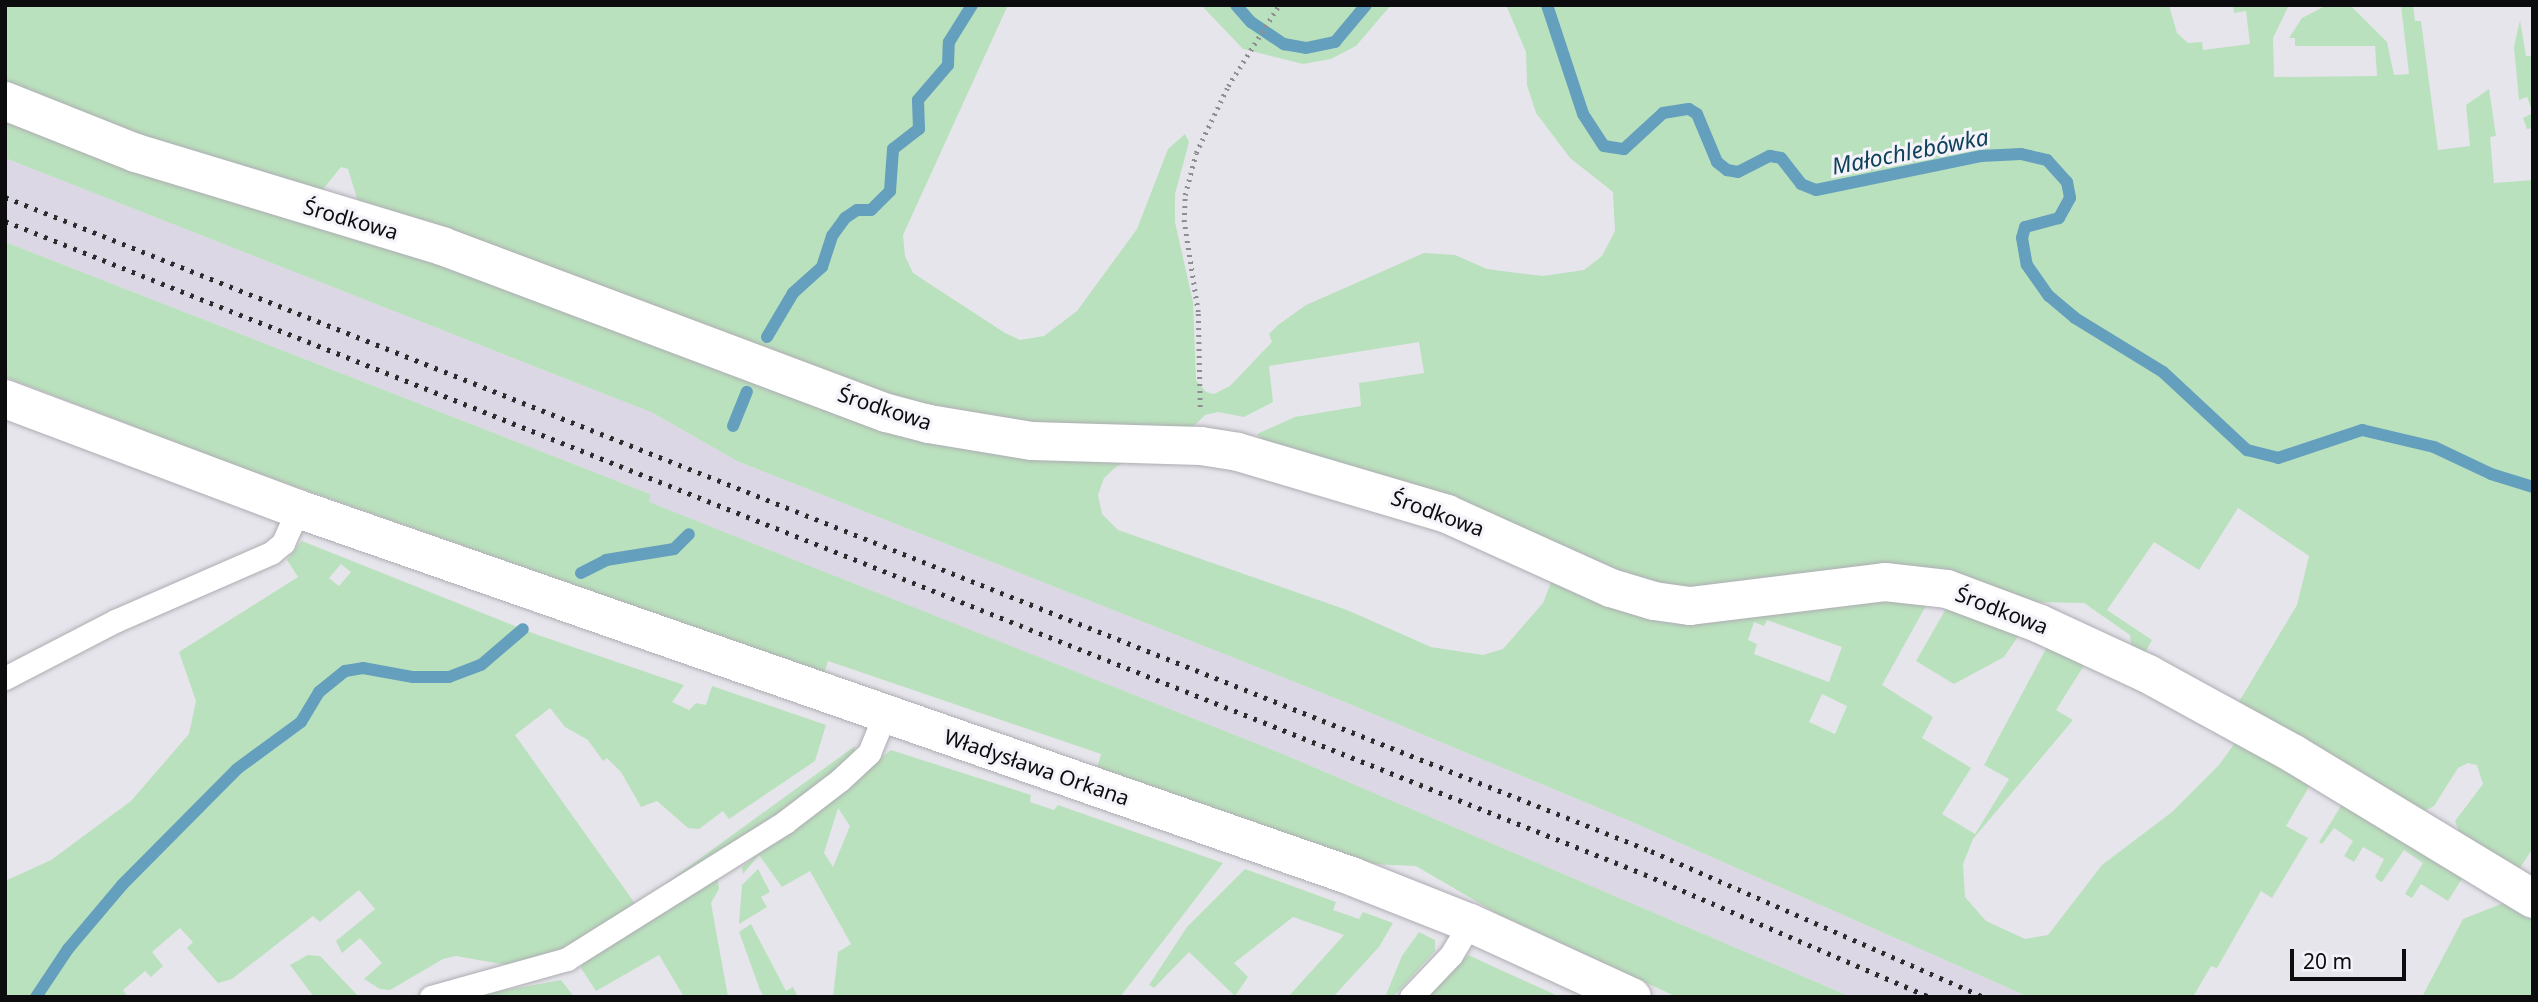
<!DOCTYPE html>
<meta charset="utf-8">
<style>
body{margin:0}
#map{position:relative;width:2538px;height:1002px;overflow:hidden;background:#e7e5ec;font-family:"Noto Sans",sans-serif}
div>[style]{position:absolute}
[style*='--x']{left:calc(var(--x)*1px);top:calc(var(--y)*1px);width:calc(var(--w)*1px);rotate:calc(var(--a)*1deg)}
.built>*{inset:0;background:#dbd7e5}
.green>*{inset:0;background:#bae1bd}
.stream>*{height:12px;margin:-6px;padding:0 6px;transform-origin:6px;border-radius:6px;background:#649fbe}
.path>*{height:4.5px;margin-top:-2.25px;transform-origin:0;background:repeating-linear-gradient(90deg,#8f8e93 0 2px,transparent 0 7px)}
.roads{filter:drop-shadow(0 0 2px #adacb2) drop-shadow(0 0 2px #adacb2)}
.lane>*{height:23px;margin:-11.5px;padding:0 11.5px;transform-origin:11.5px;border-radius:11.5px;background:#fff}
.street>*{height:38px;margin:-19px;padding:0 19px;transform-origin:19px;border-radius:19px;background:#fff}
.secondary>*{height:38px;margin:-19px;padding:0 19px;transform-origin:19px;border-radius:19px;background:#fff}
.rail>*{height:5px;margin-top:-2.5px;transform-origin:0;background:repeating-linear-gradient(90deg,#2c2b2e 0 3.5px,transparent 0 10.5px)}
span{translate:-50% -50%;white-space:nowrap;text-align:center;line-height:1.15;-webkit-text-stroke:6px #f4f3fa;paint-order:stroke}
.street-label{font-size:21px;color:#0c0c0e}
.water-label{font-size:23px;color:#0f4158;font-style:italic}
.frame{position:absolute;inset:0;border:7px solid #0c0c0e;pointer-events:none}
.scale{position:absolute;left:2290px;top:949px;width:116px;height:32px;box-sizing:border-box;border:4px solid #0c0c0e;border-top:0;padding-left:9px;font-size:21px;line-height:24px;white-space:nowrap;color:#0c0c0e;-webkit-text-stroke:5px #f4f3fa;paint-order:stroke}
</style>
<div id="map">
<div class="built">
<i style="clip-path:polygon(5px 158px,653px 413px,737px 461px,1340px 700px,1630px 821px,2029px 997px,1851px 997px,1285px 755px,648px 502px,650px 494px,5px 242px)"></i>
</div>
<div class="green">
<i style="clip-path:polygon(5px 5px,1008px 5px,903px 235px,905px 256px,913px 273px,1005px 333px,1020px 340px,1044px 336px,1077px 311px,1137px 229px,1168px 149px,1185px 134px,1189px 142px,1175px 194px,1175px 222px,1193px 302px,1196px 380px,1206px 392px,1214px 394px,1230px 386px,1272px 342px,1269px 334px,1278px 325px,1306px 305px,1424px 253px,1455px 255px,1487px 269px,1543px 276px,1584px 270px,1602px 256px,1615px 231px,1613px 192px,1570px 158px,1536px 113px,1527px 85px,1526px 52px,1506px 5px,2169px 5px,2177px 33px,2188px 43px,2202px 42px,2203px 50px,2250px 44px,2246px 11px,2234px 13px,2233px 5px,2289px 5px,2273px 38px,2274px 77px,2377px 76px,2375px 46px,2295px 46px,2295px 38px,2289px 38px,2302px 18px,2327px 5px,2350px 5px,2387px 42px,2394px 75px,2409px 74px,2401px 5px,2413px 5px,2415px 21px,2421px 21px,2438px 150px,2470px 146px,2466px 105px,2489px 89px,2496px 136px,2490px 137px,2494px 183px,2533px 180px,2533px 848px,2518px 871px,2466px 849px,2455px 821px,2483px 784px,2477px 765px,2468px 763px,2458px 768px,2434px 806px,2415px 816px,2234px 710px,2297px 605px,2309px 556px,2238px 508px,2199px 570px,2154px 542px,2107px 610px,2152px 640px,2141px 660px,2132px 655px,2130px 635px,2084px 603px,1673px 596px,1267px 444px,1257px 434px,1295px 417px,1361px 406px,1359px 383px,1424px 373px,1419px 342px,1269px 366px,1273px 402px,1244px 417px,1218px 412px,1205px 415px,1190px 430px,1000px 421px,912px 404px,359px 205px,348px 169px,341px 167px,319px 194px,181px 157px,5px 86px)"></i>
<i style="clip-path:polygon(1201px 5px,1391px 5px,1356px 46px,1331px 59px,1303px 64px,1243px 49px)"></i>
<i style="clip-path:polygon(2520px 20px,2526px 56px,2533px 56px,2533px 128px,2527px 129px,2523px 118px,2533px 113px,2527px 97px,2519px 100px,2514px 47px)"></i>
<i style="clip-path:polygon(evenodd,5px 112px,465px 270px,707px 359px,1142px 455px,1117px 466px,1104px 478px,1098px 495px,1102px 514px,1118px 530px,1347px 610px,1431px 647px,1483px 655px,1503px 649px,1543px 603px,1555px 572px,1614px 600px,1908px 590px,1928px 602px,1882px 685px,1933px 717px,1922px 738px,1971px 768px,1942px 814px,1975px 834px,2009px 779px,1984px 765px,2047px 647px,2090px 656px,2056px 710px,2073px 720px,1973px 839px,1963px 864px,1965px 897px,1986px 921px,2025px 939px,2048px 935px,2102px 865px,2172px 812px,2219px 765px,2240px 736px,2463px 877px,2448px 901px,2421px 884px,2412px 898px,2405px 894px,2423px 863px,2404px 850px,2382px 882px,2378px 880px,2375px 877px,2384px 859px,2363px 847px,2354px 862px,2344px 856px,2353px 841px,2334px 828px,2322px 844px,2319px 842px,2342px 804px,2310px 785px,2286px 826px,2308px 838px,2272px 898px,2261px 891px,2217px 968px,2211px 966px,2193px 997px,2029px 997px,1630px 821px,1340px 700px,737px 461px,653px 413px,5px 158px,5px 112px,1767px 620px,1842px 647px,1829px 682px,1754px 654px,1757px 644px,1748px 640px,1754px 622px,1764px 626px,1767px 620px,5px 112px,1822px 694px,1847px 706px,1835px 734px,1809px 722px,1822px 694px)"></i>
<i style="clip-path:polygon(5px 242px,650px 494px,649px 502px,1285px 755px,1851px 997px,1677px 997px,1498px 914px,1416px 866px,1369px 864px,1097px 768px,1101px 754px,828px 661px,824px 673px,248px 470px,5px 377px)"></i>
<i style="clip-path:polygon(evenodd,302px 541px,535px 634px,684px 685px,672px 702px,689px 710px,696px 703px,706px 705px,712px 686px,826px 725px,815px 761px,729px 819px,723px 811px,699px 829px,688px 828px,657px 801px,641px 807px,621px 772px,607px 758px,603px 761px,588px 740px,565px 727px,550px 708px,515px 735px,636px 905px,855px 746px,855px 751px,841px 767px,763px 827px,600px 931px,536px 961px,513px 966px,456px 956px,443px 959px,390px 990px,380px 989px,364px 979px,382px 963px,360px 938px,342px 953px,336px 941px,375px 909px,359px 890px,320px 922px,313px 916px,232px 979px,218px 983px,187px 948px,193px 942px,180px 928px,152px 952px,163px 966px,151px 977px,145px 971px,123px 990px,128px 997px,5px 997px,5px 881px,51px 860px,131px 801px,189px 734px,196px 701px,179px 652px,298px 577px,287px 560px,302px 541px,341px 564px,351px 572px,339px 586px,329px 578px,341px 564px)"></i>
<i style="clip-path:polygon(1947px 607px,2019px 635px,2004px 657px,1954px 684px,1916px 661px)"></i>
<i style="clip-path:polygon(evenodd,891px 750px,1031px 795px,1030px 802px,1054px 810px,1058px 805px,1223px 863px,1120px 997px,833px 997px,838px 952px,851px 944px,810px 871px,782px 887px,759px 855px,743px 874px,742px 867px,891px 750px,838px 808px,850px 826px,833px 867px,824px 853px,838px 808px)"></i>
<i style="clip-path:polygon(758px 869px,770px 892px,761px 897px,767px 907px,739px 924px,742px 885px)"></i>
<i style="clip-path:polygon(1245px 869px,1336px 902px,1333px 910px,1359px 919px,1363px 912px,1393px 923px,1379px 947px,1333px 997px,1288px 997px,1344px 935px,1293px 917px,1234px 963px,1248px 977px,1235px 996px,1189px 952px,1154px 988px,1149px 985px,1187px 927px)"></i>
<i style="clip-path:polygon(717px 876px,719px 889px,711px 903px,728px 997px,684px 997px,659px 955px,596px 991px,581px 968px,583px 959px)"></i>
<i style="clip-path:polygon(2506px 902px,2533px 916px,2533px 997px,2422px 997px,2463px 919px)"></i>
<i style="clip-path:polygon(751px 924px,786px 991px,793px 987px,798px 997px,764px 997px,760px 990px,739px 932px)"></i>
<i style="clip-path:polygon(1419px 932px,1435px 940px,1435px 951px,1393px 997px,1385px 997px,1402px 956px)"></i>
<i style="clip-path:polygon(308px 955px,320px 956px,359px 997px,314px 997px,290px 965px)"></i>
<i style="clip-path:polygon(1468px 955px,1558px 996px,1558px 997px,1423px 997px)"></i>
<i style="clip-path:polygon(561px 980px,574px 997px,479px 997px,485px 994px)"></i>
</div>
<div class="stream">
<i style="--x:1236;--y:5;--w:23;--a:49"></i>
<i style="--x:1251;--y:22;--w:40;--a:34"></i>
<i style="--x:1284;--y:44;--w:22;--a:10"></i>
<i style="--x:1306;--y:48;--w:30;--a:-12"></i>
<i style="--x:1335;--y:42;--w:48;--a:-50"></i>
<i style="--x:1547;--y:5;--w:115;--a:71.7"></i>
<i style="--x:1583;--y:114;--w:38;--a:57"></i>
<i style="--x:1604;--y:146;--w:20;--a:9"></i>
<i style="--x:1624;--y:149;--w:53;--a:-42.7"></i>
<i style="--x:1663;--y:113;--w:26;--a:-9"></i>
<i style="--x:1689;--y:109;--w:9;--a:32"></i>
<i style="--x:1697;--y:114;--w:52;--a:67.4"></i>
<i style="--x:1717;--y:162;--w:13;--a:39"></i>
<i style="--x:1727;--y:170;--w:11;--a:10"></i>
<i style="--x:1738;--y:172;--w:36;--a:-27"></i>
<i style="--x:1770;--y:156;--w:11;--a:10"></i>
<i style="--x:1781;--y:158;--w:33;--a:52"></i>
<i style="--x:1801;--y:184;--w:16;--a:22"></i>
<i style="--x:1816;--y:190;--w:168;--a:-11.6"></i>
<i style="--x:1981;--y:156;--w:40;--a:-2.9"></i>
<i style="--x:2021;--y:154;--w:27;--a:13"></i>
<i style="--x:2047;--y:160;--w:30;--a:48"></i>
<i style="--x:2067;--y:182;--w:16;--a:79"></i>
<i style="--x:2070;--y:198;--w:23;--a:119"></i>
<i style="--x:2059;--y:218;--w:35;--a:165"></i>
<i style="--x:2025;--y:227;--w:11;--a:105"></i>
<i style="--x:2022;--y:238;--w:27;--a:80"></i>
<i style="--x:2027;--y:265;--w:38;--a:55"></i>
<i style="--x:2049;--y:296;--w:34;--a:40"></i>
<i style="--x:2075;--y:318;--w:103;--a:31.5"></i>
<i style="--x:2163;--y:372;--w:115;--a:42.9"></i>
<i style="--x:2247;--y:450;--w:32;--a:14"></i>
<i style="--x:2278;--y:458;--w:89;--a:-18.4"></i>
<i style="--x:2362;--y:430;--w:74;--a:13.3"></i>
<i style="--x:2434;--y:447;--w:63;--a:25.3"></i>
<i style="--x:2491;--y:474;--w:44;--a:17.2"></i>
<i style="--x:767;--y:337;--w:51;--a:-59.4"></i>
<i style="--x:793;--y:293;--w:39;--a:-42"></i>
<i style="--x:822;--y:267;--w:33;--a:-72"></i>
<i style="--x:832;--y:236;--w:22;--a:-54"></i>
<i style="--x:845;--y:218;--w:14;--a:-34"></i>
<i style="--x:857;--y:210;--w:14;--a:0"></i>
<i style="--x:871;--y:210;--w:27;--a:-45"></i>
<i style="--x:890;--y:191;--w:42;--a:-85.9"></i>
<i style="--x:893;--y:149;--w:33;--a:-38"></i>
<i style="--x:919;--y:129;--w:29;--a:-92"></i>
<i style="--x:918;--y:100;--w:46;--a:-49.4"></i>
<i style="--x:948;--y:65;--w:23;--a:-88"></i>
<i style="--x:949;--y:42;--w:44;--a:-58.1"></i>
<i style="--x:733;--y:426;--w:37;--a:-68"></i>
<i style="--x:581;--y:573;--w:28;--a:-27"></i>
<i style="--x:606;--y:560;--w:69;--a:-9.2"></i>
<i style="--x:674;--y:549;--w:21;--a:-45"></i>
<i style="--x:36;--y:997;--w:58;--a:-56.3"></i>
<i style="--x:68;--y:949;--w:84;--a:-49.8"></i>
<i style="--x:122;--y:885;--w:163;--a:-45.2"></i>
<i style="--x:237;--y:769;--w:79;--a:-36.3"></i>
<i style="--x:301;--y:722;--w:35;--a:-59"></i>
<i style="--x:319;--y:692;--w:33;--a:-39"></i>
<i style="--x:345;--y:671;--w:18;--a:-9"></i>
<i style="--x:363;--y:668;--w:51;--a:10.2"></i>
<i style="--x:413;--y:677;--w:36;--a:0"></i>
<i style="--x:449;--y:677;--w:34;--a:-21"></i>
<i style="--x:481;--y:665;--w:55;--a:-40.6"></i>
</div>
<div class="path">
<i style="--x:1200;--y:407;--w:95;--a:-91.2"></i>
<i style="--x:1198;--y:312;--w:91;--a:-98.8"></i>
<i style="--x:1184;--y:222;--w:27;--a:-88"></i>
<i style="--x:1185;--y:195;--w:43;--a:-75.3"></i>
<i style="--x:1196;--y:153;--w:74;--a:-64.5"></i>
<i style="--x:1228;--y:86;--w:96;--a:-57.8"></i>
</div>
<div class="roads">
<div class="lane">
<i style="--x:5;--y:678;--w:124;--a:-27.4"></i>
<i style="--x:115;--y:621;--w:170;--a:-23.6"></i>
<i style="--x:271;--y:553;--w:16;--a:-40"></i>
<i style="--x:283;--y:543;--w:37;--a:-66"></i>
<i style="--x:431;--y:997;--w:141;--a:-15.6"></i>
<i style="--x:567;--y:959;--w:257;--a:-32.1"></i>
<i style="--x:785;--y:822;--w:69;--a:-37.4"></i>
<i style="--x:840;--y:780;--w:40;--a:-43"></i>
<i style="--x:869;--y:753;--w:42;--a:-67.7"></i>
<i style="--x:1411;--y:997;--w:58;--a:-46.4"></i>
<i style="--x:1451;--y:955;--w:37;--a:-59"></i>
</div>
<div class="street">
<i style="--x:5;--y:101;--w:141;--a:21.7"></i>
<i style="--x:136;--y:153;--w:320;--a:16.9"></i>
<i style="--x:442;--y:246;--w:475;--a:20.6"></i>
<i style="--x:887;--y:413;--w:43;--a:14.7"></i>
<i style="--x:929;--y:424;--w:104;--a:9.4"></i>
<i style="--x:1032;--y:441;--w:169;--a:1.7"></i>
<i style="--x:1201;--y:446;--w:37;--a:9"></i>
<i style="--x:1238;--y:452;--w:218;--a:16.5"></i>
<i style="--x:1447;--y:514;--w:180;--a:24.3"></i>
<i style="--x:1611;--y:588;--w:45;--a:16.8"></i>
<i style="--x:1654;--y:601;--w:36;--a:8"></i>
<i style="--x:1690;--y:606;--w:196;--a:-7"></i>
<i style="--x:1885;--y:582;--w:62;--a:6.4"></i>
<i style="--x:1947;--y:589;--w:99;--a:20.6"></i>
<i style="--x:2040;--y:624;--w:119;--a:24.8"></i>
<i style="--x:2148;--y:674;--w:166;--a:28.7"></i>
<i style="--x:2294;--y:754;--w:280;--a:31.2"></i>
</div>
<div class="secondary">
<i style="--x:5;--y:399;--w:313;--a:20.6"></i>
<i style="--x:298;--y:509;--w:1115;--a:19.21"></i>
<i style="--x:1351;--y:876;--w:128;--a:21.6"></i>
<i style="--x:1470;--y:923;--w:178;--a:24.6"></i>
</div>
</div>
<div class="rail">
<i style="--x:5;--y:197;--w:1771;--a:21.67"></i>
<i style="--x:1651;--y:851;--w:364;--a:23.7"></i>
<i style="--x:5;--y:221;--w:1764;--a:21.72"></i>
<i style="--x:1644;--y:874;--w:310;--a:23.3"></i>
</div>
<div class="street-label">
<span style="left:351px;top:219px;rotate:16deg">Środkowa</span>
<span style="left:885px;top:408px;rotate:18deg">Środkowa</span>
<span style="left:1438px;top:513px;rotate:20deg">Środkowa</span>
<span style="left:2002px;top:610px;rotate:21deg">Środkowa</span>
<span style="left:1037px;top:767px;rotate:19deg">Władysława Orkana</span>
</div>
<div class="water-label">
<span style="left:1910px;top:151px;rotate:-11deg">Małochlebówka</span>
</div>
<div class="frame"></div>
<div class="scale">20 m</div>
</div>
